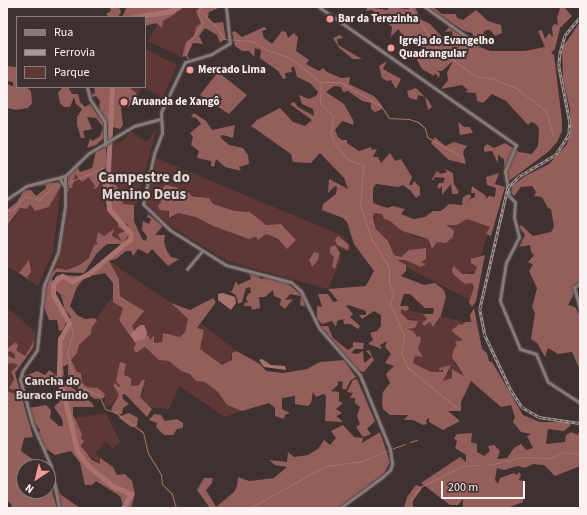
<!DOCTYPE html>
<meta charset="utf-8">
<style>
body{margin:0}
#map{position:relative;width:587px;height:515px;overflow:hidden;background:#3e3130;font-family:"Source Sans 3",sans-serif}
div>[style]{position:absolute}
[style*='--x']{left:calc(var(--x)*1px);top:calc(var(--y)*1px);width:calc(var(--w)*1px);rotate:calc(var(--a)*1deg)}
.green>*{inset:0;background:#5f3735}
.forest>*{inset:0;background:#945e5b}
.water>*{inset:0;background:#aa726f}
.stream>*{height:1px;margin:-0.5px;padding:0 0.5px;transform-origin:0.5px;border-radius:0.5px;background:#aa726f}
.river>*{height:5px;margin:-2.5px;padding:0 2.5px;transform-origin:2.5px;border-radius:2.5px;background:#aa726f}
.roads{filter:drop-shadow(0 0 1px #574d4c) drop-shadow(0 0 1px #574d4c)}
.street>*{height:3px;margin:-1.5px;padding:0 1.5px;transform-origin:1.5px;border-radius:1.5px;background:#887978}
.rail>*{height:2.5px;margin-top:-1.25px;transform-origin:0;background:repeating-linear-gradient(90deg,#3e3130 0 3px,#a59a99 0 6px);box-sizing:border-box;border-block:1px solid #a59a99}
.dots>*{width:11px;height:11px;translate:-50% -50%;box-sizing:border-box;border:2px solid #3e3130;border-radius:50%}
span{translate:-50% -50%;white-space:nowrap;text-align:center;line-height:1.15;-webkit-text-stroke:4px #3e3130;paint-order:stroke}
.poi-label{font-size:11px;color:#faf1f0;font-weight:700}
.left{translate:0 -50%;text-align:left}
.neighbourhood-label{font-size:12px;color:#e5d5d3;font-weight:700}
.district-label{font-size:15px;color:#e5d5d3;font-weight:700}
.frame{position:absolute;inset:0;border:8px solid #faf1f0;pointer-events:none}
.legend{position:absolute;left:16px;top:16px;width:130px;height:72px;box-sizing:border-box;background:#3e3130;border:1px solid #897e7d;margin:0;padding:5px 7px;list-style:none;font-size:12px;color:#faf1f0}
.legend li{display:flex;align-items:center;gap:8px;height:20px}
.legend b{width:20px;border:1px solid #897e7d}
.north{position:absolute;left:16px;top:459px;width:40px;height:40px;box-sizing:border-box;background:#3e3130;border:1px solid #897e7d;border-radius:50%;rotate:215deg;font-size:11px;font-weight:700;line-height:16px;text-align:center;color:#faf1f0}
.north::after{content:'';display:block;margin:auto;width:14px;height:18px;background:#f59b97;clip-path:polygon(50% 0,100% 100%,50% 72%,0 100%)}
.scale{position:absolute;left:441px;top:481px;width:84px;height:18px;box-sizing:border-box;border:2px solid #faf1f0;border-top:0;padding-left:5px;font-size:12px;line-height:14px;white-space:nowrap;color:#faf1f0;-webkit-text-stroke:3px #3e3130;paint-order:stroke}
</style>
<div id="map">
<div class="green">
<i style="clip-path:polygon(180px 7px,200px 7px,197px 9px,201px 23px,196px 27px,194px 36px,189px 39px,181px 57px,148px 41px,157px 25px,162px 28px,163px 21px,175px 14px)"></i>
<i style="clip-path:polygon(145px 49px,177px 65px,163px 98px,142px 87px,137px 97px,129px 88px,129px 87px,145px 87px)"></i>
<i style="clip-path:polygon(157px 127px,136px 207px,134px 205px,125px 206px,120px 200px,116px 186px,108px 191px,111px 171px,109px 144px,121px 142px,131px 131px,147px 142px)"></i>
<i style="clip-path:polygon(evenodd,154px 157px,343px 236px,351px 247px,348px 252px,339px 248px,341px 260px,328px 289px,227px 261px,172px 227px,144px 203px,154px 157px,167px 185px,182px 193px,209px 198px,213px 204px,235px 211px,250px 212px,266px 225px,281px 224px,289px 232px,283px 243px,266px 234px,260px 239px,241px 237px,198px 217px,184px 214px,176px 213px,171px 219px,167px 210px,158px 206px,161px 202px,159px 195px,164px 186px,167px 185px)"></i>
<i style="clip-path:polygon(75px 174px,80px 178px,90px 177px,95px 186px,93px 189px,102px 179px,105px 207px,125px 233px,121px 241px,113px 238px,112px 232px,101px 236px,89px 258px,79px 266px,66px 270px,57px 268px,46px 282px,58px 258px,68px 188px,70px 189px)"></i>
<i style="clip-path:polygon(61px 186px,53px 252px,38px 286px,7px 266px,7px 226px,13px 221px,19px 208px,25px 209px,30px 204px,33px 209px,48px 208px)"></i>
<i style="clip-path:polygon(374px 213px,382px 214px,412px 236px,428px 239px,430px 248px,446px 224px,457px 225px,467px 219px,490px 227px,481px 255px,471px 263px,477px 267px,477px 271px,462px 274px,454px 266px,456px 276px,472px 283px,474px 287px,470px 300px,396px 262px,403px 259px,421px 267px,425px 264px,420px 262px,425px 248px,409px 251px,402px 257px,394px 255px,388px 241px,376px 229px)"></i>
<i style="clip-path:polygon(109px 261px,171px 303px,188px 319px,185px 332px,180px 337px,162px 335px,162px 342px,154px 343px,154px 335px,149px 340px,135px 332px,132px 326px,132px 302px,120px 296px,119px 279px)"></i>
<i style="clip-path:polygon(113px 296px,113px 302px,123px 308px,119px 320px,136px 344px,134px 351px,136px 353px,145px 347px,159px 360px,169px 361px,181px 371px,190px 374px,196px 381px,205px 382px,219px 392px,227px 405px,242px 411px,225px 417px,179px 386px,169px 409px,148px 407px,140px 397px,144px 390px,141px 385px,131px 386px,124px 376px,126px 364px,120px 386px,113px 384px,119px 395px,111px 406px,104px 406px,105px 394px,98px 388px,87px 387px,82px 383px,81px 373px,77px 372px,71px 360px,77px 353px,79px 345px,91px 334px,92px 327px,97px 321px,96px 319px)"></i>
<i style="clip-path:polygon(7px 307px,35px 332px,35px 339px,25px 356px,11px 347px,8px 353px,14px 352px,15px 359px,7px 355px)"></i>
<i style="clip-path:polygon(401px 309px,427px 314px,423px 314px,427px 319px,423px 322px,430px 322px,433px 327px,440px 316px,465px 322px,462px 325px,458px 324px,451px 332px,463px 340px,457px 346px,454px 363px,464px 376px,453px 369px,452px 378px,442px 381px,449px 372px,448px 367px,439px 368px,443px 369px,443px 372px,431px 372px,413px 363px,415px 356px,422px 357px,418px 349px,420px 337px,417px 337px,407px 329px,409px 327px,413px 328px,415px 319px,408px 320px,401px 313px)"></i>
<i style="clip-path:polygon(202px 324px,236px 351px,232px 353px,230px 362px,222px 365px,199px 349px,202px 340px,197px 328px)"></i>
<i style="clip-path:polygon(12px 363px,18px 365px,11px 372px,15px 394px,7px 391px,7px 364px)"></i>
<i style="clip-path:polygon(106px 413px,120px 442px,112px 449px,106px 441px,96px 453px,103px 460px,101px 459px,100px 464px,84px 451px,74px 418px)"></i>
</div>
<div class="forest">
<i style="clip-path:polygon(109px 7px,119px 7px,121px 12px,118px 17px,109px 17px,106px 14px,111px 11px)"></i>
<i style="clip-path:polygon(127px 7px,180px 7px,175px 14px,163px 21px,162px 28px,156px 23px,145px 26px,145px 17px,122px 17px)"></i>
<i style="clip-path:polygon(200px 7px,221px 7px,209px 12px,208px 17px,213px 23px,223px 22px,226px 38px,220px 43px,217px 35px,205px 28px,199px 36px,203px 44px,193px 43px,187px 56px,182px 57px,186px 42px,194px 36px,196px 27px,201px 23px,196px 11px)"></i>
<i style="clip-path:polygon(367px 7px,387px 10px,390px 7px,406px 9px,415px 7px,420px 19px,430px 24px,447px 42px,453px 39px,452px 31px,445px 32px,449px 27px,477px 46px,490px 51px,525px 51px,545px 47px,538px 31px,542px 30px,545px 39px,549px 33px,553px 37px,552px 27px,554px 24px,558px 25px,557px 18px,560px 8px,564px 7px,572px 16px,560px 28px,555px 49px,551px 53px,554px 55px,562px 120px,562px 131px,557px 142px,548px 152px,509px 181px,505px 178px,504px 159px,498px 155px,498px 163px,492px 151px,484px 152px,484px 147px,487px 144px,494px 148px,505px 143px,519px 152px,532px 154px,538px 146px,539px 129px,536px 124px,531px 122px,528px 125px,506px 101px,492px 94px,483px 103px,477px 101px,476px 93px,465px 92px,468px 90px,462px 85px,441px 89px,448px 80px,447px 73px,453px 61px,442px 71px,437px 71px,440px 73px,439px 78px,435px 73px,434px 76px,422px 69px,417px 60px,422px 49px,418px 44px,404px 37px,398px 29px,391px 37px,392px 27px,379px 15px,372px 10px,366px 11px)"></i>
<i style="clip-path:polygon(427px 7px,433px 7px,442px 14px,456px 14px,457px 18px,463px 20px,476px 10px,488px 21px,501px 25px,502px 33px,495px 36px,490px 30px,486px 30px,483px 33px,487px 35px,486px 37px,474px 37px,472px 33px,464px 31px)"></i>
<i style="clip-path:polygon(580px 22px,580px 282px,574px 286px,574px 294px,568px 305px,575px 307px,580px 316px,580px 370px,572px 352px,558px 354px,548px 348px,545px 357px,537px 343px,531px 339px,535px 313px,532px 307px,537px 288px,529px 271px,533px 265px,528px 262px,534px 255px,531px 252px,530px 245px,519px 247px,525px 235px,519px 227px,521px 225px,533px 236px,551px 232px,554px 227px,551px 209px,548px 208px,542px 197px,534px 196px,536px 192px,532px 186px,521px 187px,514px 196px,511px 193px,512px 186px,525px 176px,549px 164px,567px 144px,571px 130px,570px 109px,563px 79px,562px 48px)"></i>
<i style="clip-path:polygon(264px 27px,267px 29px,262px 31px,264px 38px,272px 44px,282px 31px,286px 32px,288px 38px,294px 33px,298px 37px,296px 51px,309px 60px,306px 64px,319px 71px,323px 68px,327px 72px,341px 78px,350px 77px,349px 84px,374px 96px,381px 104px,382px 109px,375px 112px,371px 109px,371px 103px,362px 101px,348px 91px,343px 92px,341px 87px,334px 86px,326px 92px,344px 104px,353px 120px,354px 125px,342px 121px,335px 130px,338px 137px,342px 140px,347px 140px,347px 143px,359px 151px,371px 147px,372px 150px,377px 149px,373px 157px,378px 157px,381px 163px,390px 153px,395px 161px,401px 159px,412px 177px,409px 185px,412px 185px,414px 181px,420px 187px,420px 195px,416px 198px,411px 191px,403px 185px,398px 187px,376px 184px,373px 188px,373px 203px,387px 208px,393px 206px,405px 209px,401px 214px,413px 219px,425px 217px,433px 211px,441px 211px,449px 204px,462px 205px,463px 197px,469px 194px,471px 196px,465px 209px,470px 199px,475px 197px,475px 193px,471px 193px,472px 186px,486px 196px,486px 199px,489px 196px,495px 197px,496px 188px,487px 185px,486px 177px,499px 173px,495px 184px,505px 187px,491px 236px,486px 234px,490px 227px,467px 219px,457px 225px,446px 225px,454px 230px,453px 237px,446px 243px,437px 242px,432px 249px,428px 239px,402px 231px,390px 221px,384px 219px,382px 214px,374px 213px,373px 218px,376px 229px,388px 241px,394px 255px,401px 257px,409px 250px,426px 248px,426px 259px,421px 262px,426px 264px,421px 267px,405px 260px,397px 260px,406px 265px,406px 271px,401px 276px,424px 285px,435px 283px,444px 290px,446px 297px,441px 315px,433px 327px,430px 322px,424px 326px,422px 323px,427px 319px,423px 314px,433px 314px,434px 308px,425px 308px,410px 294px,404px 294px,400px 306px,408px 306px,409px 309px,406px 311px,401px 309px,401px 313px,408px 320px,418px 321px,415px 328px,407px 329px,413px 331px,417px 337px,420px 336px,421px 340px,418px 349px,423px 357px,415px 356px,413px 363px,431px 372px,443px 372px,443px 369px,440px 371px,439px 368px,451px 365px,443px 381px,452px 378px,452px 369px,464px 376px,452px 357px,454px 348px,457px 346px,455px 342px,463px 340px,451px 331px,459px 324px,462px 325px,465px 322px,471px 322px,470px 315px,474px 308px,482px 349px,487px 353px,489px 361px,492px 362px,523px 415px,540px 422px,568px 422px,571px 425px,564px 431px,548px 429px,546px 444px,565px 442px,566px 435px,571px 432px,578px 435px,580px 429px,580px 466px,555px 476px,544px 465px,533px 464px,525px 468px,518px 466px,504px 470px,497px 468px,495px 480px,498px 484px,500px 478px,514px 473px,517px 475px,519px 472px,521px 475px,519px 480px,524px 481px,523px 502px,507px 508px,463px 508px,463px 499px,458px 505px,450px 505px,421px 483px,460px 457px,466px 462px,466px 455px,455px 448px,457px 441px,454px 438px,457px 434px,472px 433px,471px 442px,477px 444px,477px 452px,484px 456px,490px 451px,488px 446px,494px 445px,500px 451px,497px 459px,507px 458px,514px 448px,521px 444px,526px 450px,533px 448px,527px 436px,531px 434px,521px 432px,513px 422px,515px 417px,511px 405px,501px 407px,471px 381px,461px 402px,461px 411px,448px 411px,460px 421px,443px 430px,429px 422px,429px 418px,426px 420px,427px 424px,423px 425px,413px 420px,404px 420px,408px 415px,390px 415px,383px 409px,382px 403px,383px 392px,390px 383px,386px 374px,394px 366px,385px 363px,391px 354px,385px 347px,387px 341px,380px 345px,382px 349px,368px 344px,373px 340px,370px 333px,377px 331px,381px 326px,381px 315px,374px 311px,362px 319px,359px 315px,366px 315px,366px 311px,349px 305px,346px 306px,353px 314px,350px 317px,360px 326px,358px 329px,350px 324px,344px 324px,343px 319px,337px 321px,336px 327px,332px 321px,322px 324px,317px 319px,317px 306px,322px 307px,318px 294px,328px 294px,333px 302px,338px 301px,328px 289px,366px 286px,374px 271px,354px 244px,347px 222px,343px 218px,322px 210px,323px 204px,336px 194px,337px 187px,335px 186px,328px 193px,329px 179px,348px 189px,344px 178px,320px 153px,311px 163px,293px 162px,291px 154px,251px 126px,257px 120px,280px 108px,293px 122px,305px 126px,312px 120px,290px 104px,294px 102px,298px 107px,314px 116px,313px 109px,302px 104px,299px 95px,309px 99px,316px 96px,318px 92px,310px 83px,297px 77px,294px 66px,291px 68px,292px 72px,285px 73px,286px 78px,283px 79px,278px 71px,260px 58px,261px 50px,255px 48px,254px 57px,249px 51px,242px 51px,235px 46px,232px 32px,235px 31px,242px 37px)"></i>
<i style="clip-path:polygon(340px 35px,343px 38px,337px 39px,338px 45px,362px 59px,353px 59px,339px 48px,333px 38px)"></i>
<i style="clip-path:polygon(387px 61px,383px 69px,401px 79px,396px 89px,391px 81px,393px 80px,387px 81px,382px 78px,379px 66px)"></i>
<i style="clip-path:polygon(7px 66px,16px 67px,17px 87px,26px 87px,31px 91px,32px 103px,28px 108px,16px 110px,7px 108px,7px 84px,18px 88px,13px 86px,13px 82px,7px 81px)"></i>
<i style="clip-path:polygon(218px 72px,247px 95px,229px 114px,200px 95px)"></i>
<i style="clip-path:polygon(63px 87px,68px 87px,72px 94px,78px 94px,80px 102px,85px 107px,90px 104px,104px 123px,104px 138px,96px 145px,87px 148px,90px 139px,93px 141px,100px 136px,103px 127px,96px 118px,87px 117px,92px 129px,83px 131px,85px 138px,81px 138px,77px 125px,77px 117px,82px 109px,76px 104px,74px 97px,70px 107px,64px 107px,60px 103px,58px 93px)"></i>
<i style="clip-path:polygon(94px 87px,129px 87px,136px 93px,137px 97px,132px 104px,128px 107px,125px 101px,121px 109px,123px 125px,120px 129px,109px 126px,99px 110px,100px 101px,96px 96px,91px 98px,90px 95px,95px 93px)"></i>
<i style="clip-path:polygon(416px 88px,429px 101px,432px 107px,428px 110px,425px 97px,418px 95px,417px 100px,409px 98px,407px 91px)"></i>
<i style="clip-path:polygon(194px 113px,206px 121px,212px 130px,235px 125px,233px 138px,223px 135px,220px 137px,229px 145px,243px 148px,248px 155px,249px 164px,239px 167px,241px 171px,225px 167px,216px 159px,214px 167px,211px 166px,211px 161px,197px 158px,199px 151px,191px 145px,193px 137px,190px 133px,201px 124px,196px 118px,191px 117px)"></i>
<i style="clip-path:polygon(458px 122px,464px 127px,470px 127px,473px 133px,460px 135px)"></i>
<i style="clip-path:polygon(435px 137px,445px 146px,454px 142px,467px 146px,463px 152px,466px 164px,449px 160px,439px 151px,431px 143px)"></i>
<i style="clip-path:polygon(106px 147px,107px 165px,102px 170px,107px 179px,105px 202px,102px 180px,97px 188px,93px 189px,95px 186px,89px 177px,82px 182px,75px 174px,72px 188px,68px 188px,68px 177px,73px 170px,77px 166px,80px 172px,92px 168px,96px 151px)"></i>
<i style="clip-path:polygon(445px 169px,453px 173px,454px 184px,459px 192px,457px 194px,452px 194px,451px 184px,442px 195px,442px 186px,439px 189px,437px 187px,439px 183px,443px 183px,445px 178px,435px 177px,433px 181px,432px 179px,437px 171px,441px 174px,447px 172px)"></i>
<i style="clip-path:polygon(59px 182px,61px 186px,49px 207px,35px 211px,30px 204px,27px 209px,20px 208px,7px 226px,7px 210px,17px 202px,24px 190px,31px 190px,36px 196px,46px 188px,46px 185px,39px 186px,37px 184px)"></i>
<i style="clip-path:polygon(111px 184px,116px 185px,123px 204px,134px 205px,134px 221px,142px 239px,146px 241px,147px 236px,142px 230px,143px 221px,149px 224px,151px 219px,147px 217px,148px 214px,163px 226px,155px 235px,165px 235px,164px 242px,167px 251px,171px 257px,179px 259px,168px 266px,152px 249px,148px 254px,138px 249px,133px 256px,131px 251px,126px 251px,116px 259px,109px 261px,119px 279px,120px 296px,144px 311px,132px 326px,135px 332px,149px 336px,150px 340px,154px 335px,154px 343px,162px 342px,163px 333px,180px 337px,185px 332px,188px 319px,171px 303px,190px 310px,213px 298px,216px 302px,197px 328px,204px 330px,200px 349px,222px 365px,232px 360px,232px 353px,236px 351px,260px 364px,266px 371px,283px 373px,307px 369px,320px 362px,344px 360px,356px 377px,350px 381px,346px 390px,342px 388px,343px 382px,338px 381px,338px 385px,331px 391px,339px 392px,339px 401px,343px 403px,336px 409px,342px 413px,336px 416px,343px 422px,325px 421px,326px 396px,324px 394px,316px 397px,313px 392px,311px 403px,308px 406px,295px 404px,295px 396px,282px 398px,282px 409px,290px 413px,285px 415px,284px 419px,275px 416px,275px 408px,269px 403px,242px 411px,227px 405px,218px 392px,205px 382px,196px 381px,190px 374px,181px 371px,169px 361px,159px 360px,145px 347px,136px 353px,133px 349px,136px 344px,119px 320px,123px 308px,113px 302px,113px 283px,105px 273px,85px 277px,77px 287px,70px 306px,77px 315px,85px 319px,95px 318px,97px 321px,92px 327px,91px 334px,79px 345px,77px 353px,71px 360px,77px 372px,81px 373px,82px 383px,87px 387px,98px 388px,105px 394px,104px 398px,95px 399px,80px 390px,68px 377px,68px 364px,63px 367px,64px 376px,60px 373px,63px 332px,71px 317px,65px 310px,61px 295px,55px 290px,55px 278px,58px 275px,80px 276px,88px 272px,101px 264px,132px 236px,127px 224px,119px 221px,108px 207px,106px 192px)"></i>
<i style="clip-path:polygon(167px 185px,178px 188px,182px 193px,187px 191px,192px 196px,209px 198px,213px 204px,235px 211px,250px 212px,266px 225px,281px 224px,296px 240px,287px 249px,278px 239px,266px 234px,258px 240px,256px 237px,249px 239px,213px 226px,196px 217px,178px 213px,169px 218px,169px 211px,160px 210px,158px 206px,161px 202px,159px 195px,164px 186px)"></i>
<i style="clip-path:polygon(118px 222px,129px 235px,122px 244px,107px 244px,97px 253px,84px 273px,56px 272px,52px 278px,56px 298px,68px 317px,63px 330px,59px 331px,57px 320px,49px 320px,44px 307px,45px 287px,49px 276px,57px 268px,66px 270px,78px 266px,89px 258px,94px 245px,98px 244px,96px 242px,98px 232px,104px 236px,114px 229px,112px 236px,121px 241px,118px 234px,125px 231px,118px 227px)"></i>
<i style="clip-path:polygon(338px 236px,349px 245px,348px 250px,337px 245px,335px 240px)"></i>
<i style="clip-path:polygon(335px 245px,340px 253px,335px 269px,332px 267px,334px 257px,330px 253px,330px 247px)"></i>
<i style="clip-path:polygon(314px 252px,319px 253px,318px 260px,312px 267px,309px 260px)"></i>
<i style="clip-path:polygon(485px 255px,476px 301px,472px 307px,469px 302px,474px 287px,472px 283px,465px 284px,453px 274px,452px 270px,454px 266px,462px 274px,474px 274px,477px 267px,471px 263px,471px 259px)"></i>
<i style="clip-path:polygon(29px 260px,31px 272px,27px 277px,30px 280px,19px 273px)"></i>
<i style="clip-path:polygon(249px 273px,257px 275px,261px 279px,269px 277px,286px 282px,302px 295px,311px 316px,304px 302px,305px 307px,300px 305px,301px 296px,290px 294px,285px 300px,293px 299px,285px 309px,280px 305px,281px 299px,274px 296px,273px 290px,265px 297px,259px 297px,260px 308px,252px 310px,251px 306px,244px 306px,245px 302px,248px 303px,246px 298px,249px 293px,251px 293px,250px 287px,246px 288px,242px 302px,238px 304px,236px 295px,229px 291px,232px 291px,236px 281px,238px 285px,251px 279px)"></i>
<i style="clip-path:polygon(320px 326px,328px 326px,333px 338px,348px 350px,353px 347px,353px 342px,364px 343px,363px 349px,355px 349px,351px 353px,357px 354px,363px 351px,364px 363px,372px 357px,366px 351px,369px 350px,374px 360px,364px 372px,359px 371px)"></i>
<i style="clip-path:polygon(35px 339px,33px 348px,15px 373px,33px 437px,24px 438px,21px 451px,44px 467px,24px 467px,24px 491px,48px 491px,48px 477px,57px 508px,12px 508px,11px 504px,7px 501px,7px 391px,15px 394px,15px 390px,9px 388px,14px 379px,11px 372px,18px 365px,12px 363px,7px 364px,7px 355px,15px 359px,15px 355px,11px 351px,7px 353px,8px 348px,16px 342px,18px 346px,16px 350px,25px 356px)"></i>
<i style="clip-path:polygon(120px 362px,126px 364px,124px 375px,131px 378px,131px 386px,139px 385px,142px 380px,145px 380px,140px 397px,152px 409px,147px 417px,125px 394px,122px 395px,123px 399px,129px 404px,123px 408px,122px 414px,115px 414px,111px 409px,119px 395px,113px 385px,115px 383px,119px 387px,120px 386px,116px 381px)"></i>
<i style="clip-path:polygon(49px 370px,92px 403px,94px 407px,73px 407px,73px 415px,82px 434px,81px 439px,84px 440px,81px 446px,92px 460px,100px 464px,100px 458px,113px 467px,117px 475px,125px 474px,132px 481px,135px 494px,131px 508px,124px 508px,120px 496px,96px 481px,92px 485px,85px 485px,80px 463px,71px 451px,55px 455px,47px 449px,46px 452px,38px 434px,40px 430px,32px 421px,29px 408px,46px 405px,51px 410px,50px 418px,59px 426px,63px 426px,62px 419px,54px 407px,61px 400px,58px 383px,54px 379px,38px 381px,23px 377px,37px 371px,45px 375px)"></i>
<i style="clip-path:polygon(357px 379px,375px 421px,367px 429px,371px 434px,363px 437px,356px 427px,360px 424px,357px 416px,360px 407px,355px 403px,355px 398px,350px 398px,353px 393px,347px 392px,353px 380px)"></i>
<i style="clip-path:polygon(129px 413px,138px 418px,137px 426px,131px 427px,118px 417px)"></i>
<i style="clip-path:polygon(154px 414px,161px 415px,165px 421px,177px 419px,183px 423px,183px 428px,177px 429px,173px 435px,164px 435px,156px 427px,157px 423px,149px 420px)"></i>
<i style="clip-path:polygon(343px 425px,354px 437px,363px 438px,362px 443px,380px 432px,390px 462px,384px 474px,339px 508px,210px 508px,197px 490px,204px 478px,213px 478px,212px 483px,206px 490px,216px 507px,234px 492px,237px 486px,238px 477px,249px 481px,274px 478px,287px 467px,275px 465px,269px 460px,287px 462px,288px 452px,294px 457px,308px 455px,318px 449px,324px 440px,330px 445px,336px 438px,331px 431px)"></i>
<i style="clip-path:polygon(52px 468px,60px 494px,80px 508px,61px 508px)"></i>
<i style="clip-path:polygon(416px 485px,422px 487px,421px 490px,412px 502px,414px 508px,404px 508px,407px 497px)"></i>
</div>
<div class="water">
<i style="clip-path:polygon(223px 293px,235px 297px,236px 303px,231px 310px,218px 300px,218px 294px)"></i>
<i style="clip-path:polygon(140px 325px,144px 325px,147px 332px,146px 338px,135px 342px,130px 335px)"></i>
<i style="clip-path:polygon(262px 359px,271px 365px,285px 366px,286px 370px,264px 367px,259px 360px)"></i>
</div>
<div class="stream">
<i style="--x:411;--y:9;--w:47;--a:56.3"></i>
<i style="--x:437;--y:48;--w:47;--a:36.4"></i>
<i style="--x:475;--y:76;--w:18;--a:9"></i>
<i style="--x:493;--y:79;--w:25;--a:21"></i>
<i style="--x:516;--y:88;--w:38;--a:37"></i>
<i style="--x:546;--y:111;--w:25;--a:74"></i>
<i style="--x:199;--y:10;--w:21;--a:43"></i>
<i style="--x:214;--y:24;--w:18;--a:56"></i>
<i style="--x:224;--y:39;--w:28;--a:4"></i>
<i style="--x:252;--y:41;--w:17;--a:31"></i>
<i style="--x:267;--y:50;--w:24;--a:19"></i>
<i style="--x:290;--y:58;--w:39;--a:38"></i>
<i style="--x:321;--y:82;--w:19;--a:0"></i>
<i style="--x:340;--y:82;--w:48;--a:30.3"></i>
<i style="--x:381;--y:106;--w:14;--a:56"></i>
<i style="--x:389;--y:118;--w:20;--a:3"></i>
<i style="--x:409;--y:119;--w:9;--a:18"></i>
<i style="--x:418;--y:122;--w:9;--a:41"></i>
<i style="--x:425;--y:128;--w:9;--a:77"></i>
<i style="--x:427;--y:137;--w:39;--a:30"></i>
<i style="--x:384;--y:15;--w:25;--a:-7"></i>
<i style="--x:409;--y:12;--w:5;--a:-68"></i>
<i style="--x:188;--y:59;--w:5;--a:-112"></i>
<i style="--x:186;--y:54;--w:12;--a:-76"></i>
<i style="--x:189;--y:42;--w:24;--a:-54"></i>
<i style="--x:203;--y:23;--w:10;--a:-119"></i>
<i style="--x:198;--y:14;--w:5;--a:-79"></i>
<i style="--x:199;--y:9;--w:4;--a:-27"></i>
<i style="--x:321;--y:82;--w:21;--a:93"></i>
<i style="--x:320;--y:103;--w:18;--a:45"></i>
<i style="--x:333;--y:116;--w:17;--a:97"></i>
<i style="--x:331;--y:133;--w:10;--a:73"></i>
<i style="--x:334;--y:143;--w:21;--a:51"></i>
<i style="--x:347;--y:159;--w:17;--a:21"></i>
<i style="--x:363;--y:165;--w:39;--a:94"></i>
<i style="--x:360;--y:204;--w:38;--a:72"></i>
<i style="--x:372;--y:240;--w:32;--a:58"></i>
<i style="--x:389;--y:267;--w:16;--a:90"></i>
<i style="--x:389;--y:283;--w:11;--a:68"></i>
<i style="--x:393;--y:293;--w:11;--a:105"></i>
<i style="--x:390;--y:304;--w:34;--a:66"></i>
<i style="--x:404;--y:335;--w:18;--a:99"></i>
<i style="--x:401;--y:353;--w:17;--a:65"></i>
<i style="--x:408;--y:368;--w:62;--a:39.1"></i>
<i style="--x:67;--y:183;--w:44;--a:-22.5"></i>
<i style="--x:7;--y:211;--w:6;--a:-9"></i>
<i style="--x:13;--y:210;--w:18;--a:-49"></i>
<i style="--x:25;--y:196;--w:15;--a:16"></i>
<i style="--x:39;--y:200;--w:22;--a:-43"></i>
<i style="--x:55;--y:185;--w:7;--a:-16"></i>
<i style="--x:69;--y:323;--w:10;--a:66"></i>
<i style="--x:73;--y:332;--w:22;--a:106"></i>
<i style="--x:67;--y:353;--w:24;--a:75"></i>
<i style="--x:73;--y:376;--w:16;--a:50"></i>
<i style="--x:83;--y:388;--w:17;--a:24"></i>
<i style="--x:99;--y:395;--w:15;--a:67"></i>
<i style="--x:105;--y:409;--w:10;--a:17"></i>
<i style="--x:115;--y:412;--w:34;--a:36"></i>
<i style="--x:143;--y:432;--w:22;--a:77"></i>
<i style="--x:148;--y:453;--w:26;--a:59"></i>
<i style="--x:161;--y:475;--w:9;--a:84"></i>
<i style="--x:162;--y:484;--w:14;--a:45"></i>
<i style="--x:172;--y:494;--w:15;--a:74"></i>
<i style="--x:23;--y:376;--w:37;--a:3"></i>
<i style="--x:410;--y:442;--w:7;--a:-16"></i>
<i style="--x:391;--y:449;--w:15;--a:-20"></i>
<i style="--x:488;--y:465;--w:35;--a:-13"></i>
<i style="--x:522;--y:457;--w:29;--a:2"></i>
<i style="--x:551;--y:458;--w:13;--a:-27"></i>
<i style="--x:563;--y:452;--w:17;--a:7"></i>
<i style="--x:250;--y:508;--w:86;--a:-29.2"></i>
<i style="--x:325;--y:466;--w:34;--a:-7"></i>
<i style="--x:359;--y:462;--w:31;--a:-22"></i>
<i style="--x:410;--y:508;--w:10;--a:-79"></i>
<i style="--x:412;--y:498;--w:14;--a:-54"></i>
<i style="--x:420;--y:487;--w:48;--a:-26"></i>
<i style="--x:463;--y:466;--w:15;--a:-4"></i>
</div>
<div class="river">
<i style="--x:134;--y:17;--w:37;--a:-9"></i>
<i style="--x:171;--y:11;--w:9;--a:-27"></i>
<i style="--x:112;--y:87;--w:107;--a:92.7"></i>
<i style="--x:107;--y:194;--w:15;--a:82"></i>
<i style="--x:109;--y:209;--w:33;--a:49"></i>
<i style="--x:131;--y:234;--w:5;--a:101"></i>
<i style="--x:130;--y:239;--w:55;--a:140.2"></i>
<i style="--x:88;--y:274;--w:17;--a:156"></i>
<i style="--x:72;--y:281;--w:11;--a:-153"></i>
<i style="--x:62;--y:276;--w:6;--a:149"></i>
<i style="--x:57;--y:279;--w:6;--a:129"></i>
<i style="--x:53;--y:284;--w:10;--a:90"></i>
<i style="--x:53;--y:294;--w:33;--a:61"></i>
<i style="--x:69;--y:323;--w:18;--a:119"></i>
<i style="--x:60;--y:339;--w:35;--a:92"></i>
<i style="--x:59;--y:374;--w:79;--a:76.8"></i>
<i style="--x:77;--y:451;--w:17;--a:54"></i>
<i style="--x:87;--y:465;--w:33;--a:39"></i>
<i style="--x:113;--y:486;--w:20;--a:24"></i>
<i style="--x:131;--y:494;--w:16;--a:120"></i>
</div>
<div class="roads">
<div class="street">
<i style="--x:226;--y:7;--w:36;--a:84"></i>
<i style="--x:230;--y:43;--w:21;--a:149"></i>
<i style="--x:212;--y:54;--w:28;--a:163"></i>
<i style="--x:185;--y:62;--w:55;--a:115.6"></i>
<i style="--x:161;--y:112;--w:21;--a:87"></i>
<i style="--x:162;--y:133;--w:22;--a:111"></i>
<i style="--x:154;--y:154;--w:51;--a:102.4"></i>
<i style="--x:143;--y:204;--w:37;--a:44"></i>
<i style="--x:170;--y:230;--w:66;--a:32"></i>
<i style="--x:226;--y:265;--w:67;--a:14.7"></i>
<i style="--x:291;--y:282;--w:13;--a:42"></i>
<i style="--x:301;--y:291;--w:41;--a:64.1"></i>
<i style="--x:319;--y:328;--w:62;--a:48.9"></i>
<i style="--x:360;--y:375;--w:80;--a:67.9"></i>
<i style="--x:390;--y:449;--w:15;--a:82"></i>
<i style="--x:392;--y:464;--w:6;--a:108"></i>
<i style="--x:390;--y:470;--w:12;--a:138"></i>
<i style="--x:381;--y:478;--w:51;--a:143.8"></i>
<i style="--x:319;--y:7;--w:241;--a:35"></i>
<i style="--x:516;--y:145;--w:28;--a:113"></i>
<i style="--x:505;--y:171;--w:25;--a:81"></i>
<i style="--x:509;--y:196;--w:8;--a:45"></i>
<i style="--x:515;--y:202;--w:15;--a:94"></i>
<i style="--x:514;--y:217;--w:21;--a:76"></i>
<i style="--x:519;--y:237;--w:28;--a:117"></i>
<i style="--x:506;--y:262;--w:39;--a:99"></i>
<i style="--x:500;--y:301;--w:52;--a:67.4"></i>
<i style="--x:520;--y:349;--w:17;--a:17"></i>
<i style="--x:536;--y:354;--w:30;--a:67"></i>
<i style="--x:548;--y:382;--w:38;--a:33"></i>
<i style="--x:425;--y:7;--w:65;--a:35.6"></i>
<i style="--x:87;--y:87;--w:12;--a:76"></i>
<i style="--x:90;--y:99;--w:27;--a:57"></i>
<i style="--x:105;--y:122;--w:23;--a:90"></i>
<i style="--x:60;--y:179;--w:12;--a:59"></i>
<i style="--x:7;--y:199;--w:23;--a:-34"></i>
<i style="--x:26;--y:186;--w:40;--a:-14.4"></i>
<i style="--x:65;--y:176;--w:33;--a:-44"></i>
<i style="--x:89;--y:153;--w:52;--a:-31"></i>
<i style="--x:134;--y:126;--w:27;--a:-15"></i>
<i style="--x:187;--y:269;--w:23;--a:-50"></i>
<i style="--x:580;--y:283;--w:7;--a:146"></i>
<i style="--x:574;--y:287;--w:24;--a:75"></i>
<i style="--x:59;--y:508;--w:43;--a:-100.8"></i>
<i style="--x:51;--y:466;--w:47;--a:-113.8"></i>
<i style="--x:32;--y:423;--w:46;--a:-105.3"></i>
<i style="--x:20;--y:379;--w:9;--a:-72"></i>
<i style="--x:23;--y:370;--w:24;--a:-55"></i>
<i style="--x:37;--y:350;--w:65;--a:-83.9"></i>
<i style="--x:44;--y:285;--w:36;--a:-67"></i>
<i style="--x:58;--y:252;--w:47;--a:-81.3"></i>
<i style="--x:65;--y:206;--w:30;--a:-90"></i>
</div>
</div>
<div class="rail">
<i style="--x:580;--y:18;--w:23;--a:130"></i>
<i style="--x:565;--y:36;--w:20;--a:105"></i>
<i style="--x:560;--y:55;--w:11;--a:95"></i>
<i style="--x:559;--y:66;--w:57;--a:78.9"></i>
<i style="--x:570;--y:122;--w:13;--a:94"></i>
<i style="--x:569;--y:135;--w:24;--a:123"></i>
<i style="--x:556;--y:155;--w:43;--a:149.3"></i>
<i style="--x:519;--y:177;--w:16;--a:135"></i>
<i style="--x:508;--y:188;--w:124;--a:103"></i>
<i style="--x:480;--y:309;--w:26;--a:79"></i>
<i style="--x:485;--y:335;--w:61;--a:64.7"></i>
<i style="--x:511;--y:390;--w:20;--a:57"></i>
<i style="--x:522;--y:407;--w:20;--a:30"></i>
<i style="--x:539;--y:417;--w:41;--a:8.3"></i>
</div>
<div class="dots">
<i style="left:330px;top:19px;background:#f59b97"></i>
<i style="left:391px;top:48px;background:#f59b97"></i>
<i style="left:190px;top:70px;background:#f59b97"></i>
<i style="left:124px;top:102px;background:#f59b97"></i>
</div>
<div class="poi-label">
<span class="left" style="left:338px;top:19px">Bar da Terezinha</span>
<span class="left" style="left:399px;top:48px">Igreja do Evangelho<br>Quadrangular</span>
<span class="left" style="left:198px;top:70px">Mercado Lima</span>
<span class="left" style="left:132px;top:102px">Aruanda de Xangô</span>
</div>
<div class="neighbourhood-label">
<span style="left:52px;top:389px">Cancha do<br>Buraco Fundo</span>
</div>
<div class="district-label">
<span style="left:144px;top:186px">Campestre do<br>Menino Deus</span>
</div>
<div class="frame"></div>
<ul class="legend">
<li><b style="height:5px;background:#887978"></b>Rua</li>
<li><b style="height:5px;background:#a59a99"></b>Ferrovia</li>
<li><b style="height:11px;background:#5f3735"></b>Parque</li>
</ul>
<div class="north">N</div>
<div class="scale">200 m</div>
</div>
